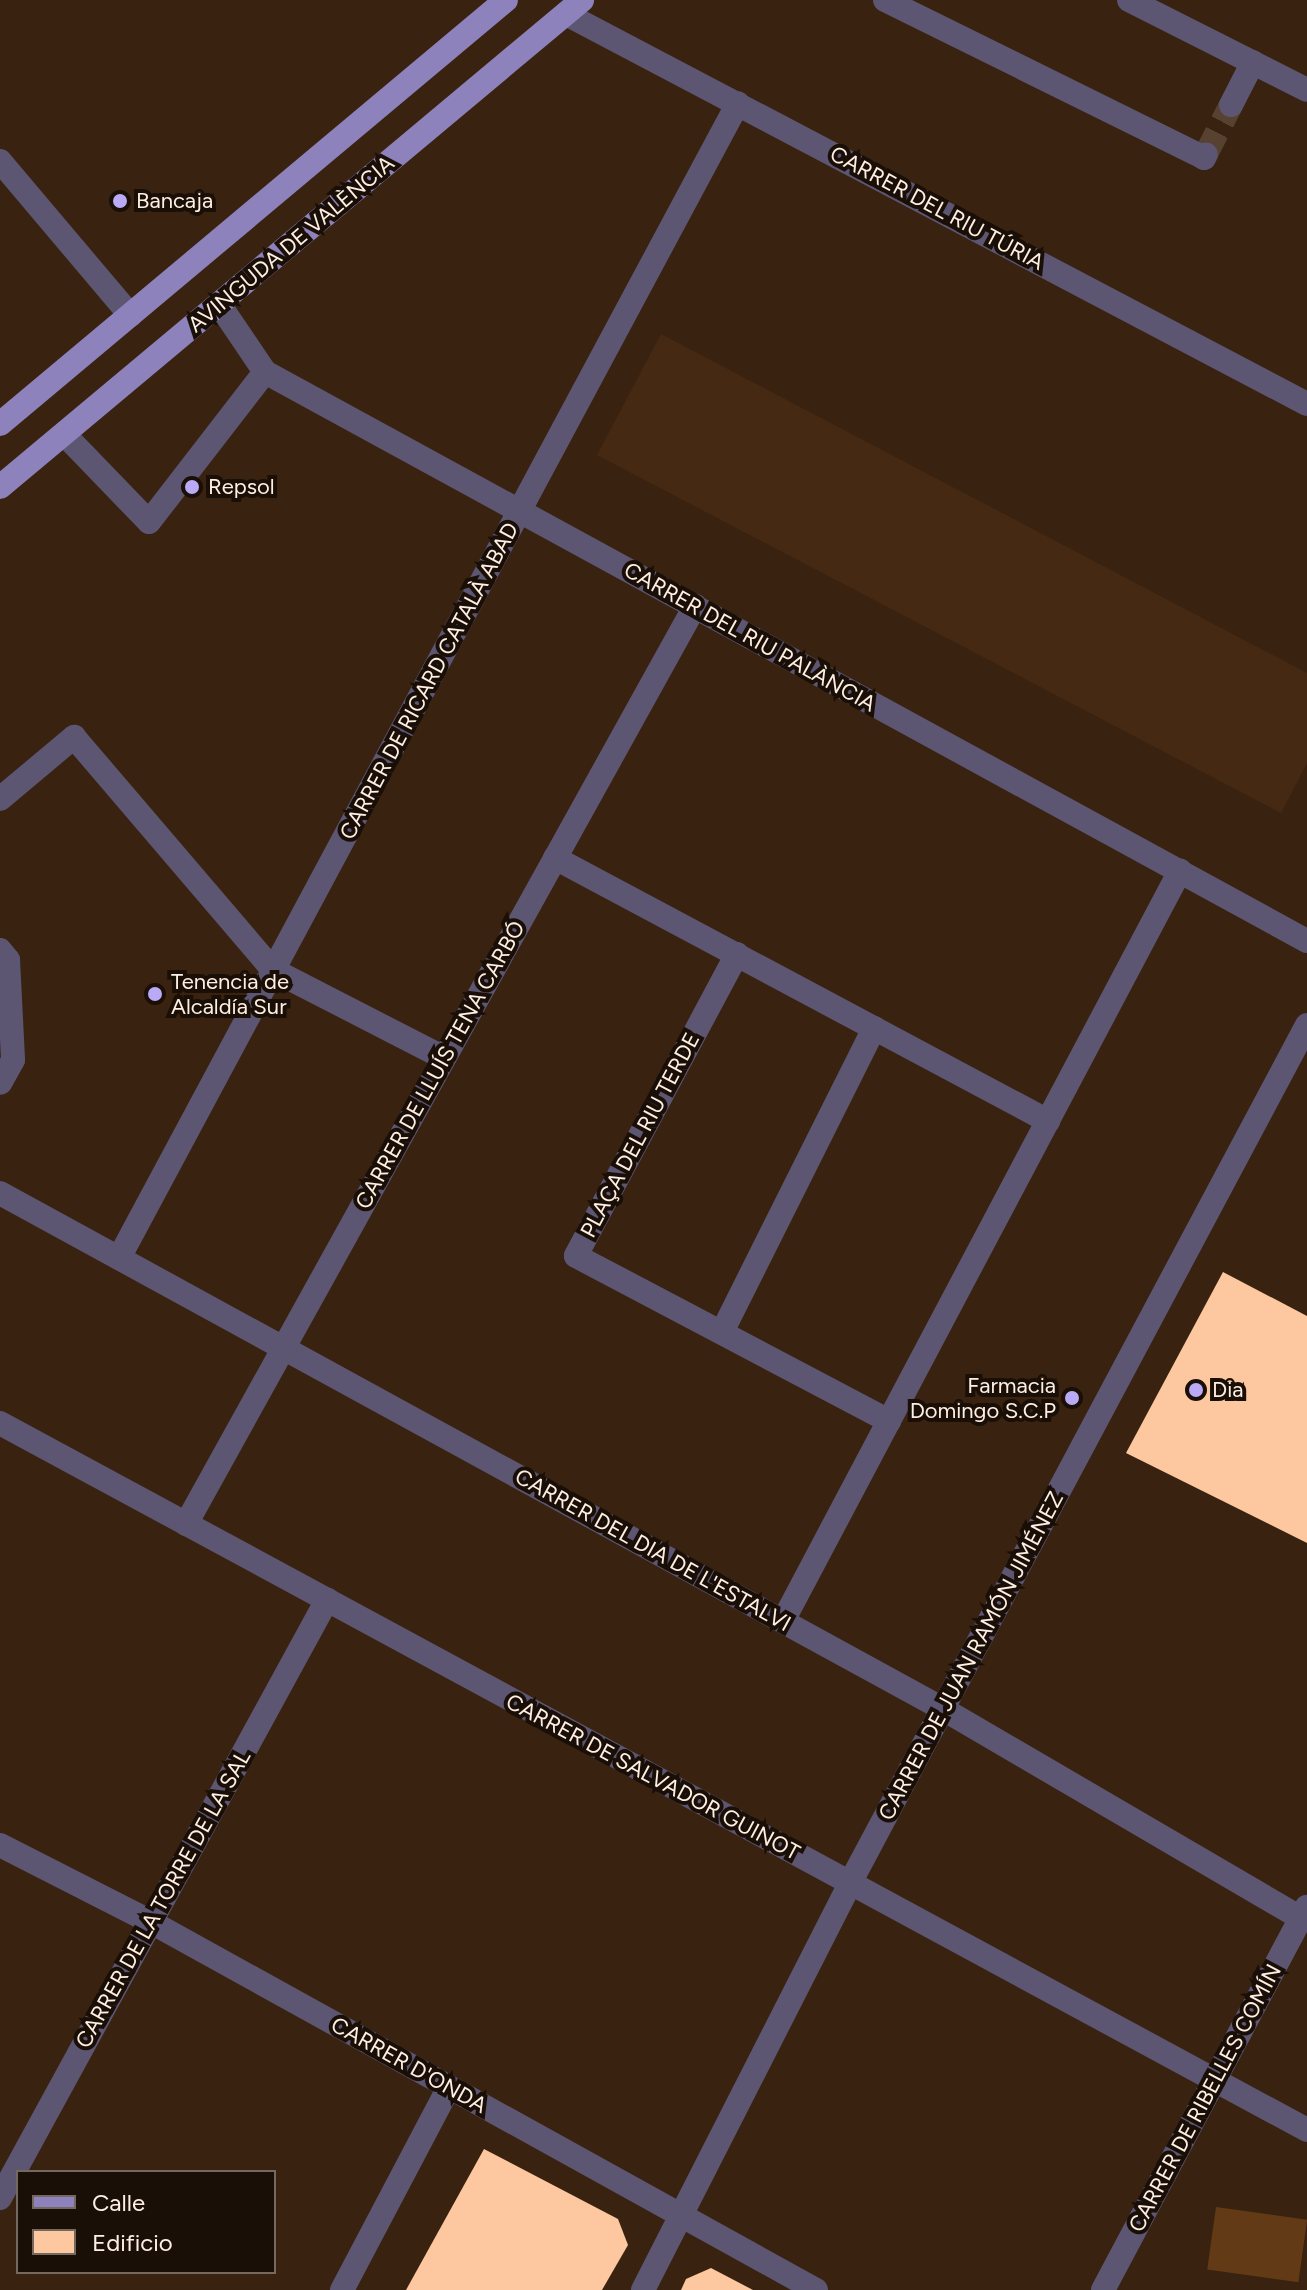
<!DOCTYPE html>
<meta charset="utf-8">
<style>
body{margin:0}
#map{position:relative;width:1307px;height:2290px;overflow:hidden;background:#392310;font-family:Figtree,sans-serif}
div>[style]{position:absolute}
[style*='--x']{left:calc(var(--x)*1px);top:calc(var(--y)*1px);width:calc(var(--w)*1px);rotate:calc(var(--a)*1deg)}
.built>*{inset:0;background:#462912}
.green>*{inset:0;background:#633a16;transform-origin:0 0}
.building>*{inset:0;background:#fdc79f}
.minor-tunnel>*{height:24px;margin-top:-12px;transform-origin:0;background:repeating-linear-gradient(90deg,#574130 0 24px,transparent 0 36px)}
.minor>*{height:24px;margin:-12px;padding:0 12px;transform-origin:12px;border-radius:12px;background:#5c5673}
.major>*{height:24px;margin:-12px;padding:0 12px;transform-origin:12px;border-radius:12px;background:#8e82bc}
.dots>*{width:22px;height:22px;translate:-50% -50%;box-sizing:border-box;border:4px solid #190f07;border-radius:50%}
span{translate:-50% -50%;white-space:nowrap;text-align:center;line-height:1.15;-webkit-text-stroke:8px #190f07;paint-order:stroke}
.poi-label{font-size:22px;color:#feeee3}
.left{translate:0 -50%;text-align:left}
.right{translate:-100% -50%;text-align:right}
.street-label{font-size:22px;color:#feeee3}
.legend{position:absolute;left:16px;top:2170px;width:260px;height:104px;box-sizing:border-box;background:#190f07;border:2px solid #75685f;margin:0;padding:10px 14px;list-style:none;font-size:24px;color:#feeee3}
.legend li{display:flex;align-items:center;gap:16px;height:40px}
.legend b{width:40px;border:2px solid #75685f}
</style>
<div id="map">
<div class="built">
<i style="clip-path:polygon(661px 334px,1307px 673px,1307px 763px,1281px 813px,597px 455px)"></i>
</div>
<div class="green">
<i style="left:1216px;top:2207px;width:92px;height:63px;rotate:8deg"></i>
</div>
<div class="building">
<i style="clip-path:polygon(1223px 1272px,1307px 1316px,1307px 1543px,1126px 1453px)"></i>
<i style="clip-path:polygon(484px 2149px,618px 2219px,628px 2245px,602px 2290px,406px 2290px)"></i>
<i style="clip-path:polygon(711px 2268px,753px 2290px,681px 2290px,686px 2279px)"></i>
</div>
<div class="minor-tunnel">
<i style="--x:1206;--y:154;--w:55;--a:-63"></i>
</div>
<div class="minor">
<i style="--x:885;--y:0;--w:356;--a:26.3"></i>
<i style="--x:1204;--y:158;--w:4;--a:-63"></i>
<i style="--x:1129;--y:0;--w:199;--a:26.8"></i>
<i style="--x:566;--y:14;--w:837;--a:27.76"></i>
<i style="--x:1231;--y:105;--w:48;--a:-62.9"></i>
<i style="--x:0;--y:161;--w:202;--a:49.8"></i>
<i style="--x:219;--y:304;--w:82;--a:55.9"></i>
<i style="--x:265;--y:372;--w:1187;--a:28.64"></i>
<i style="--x:64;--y:434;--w:122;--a:46"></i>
<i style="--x:149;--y:522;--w:190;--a:-52.3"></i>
<i style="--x:0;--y:799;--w:97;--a:-40"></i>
<i style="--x:74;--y:737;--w:306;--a:49.5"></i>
<i style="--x:273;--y:970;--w:192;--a:27.2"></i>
<i style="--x:555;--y:858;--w:559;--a:28.08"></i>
<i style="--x:0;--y:950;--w:13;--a:51"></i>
<i style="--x:8;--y:960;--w:100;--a:87.1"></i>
<i style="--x:13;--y:1060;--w:26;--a:119"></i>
<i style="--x:737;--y:954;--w:342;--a:118.1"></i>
<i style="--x:576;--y:1256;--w:354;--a:27.8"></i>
<i style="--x:0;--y:1193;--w:1075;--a:28.69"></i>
<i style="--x:943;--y:1709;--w:415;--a:30.3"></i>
<i style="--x:119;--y:1258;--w:1310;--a:-61.81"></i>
<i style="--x:722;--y:1332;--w:340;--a:-63.4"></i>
<i style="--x:0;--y:1423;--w:1486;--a:28.41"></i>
<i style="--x:186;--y:1524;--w:1050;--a:-60.99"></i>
<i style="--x:783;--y:1621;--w:849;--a:-62.11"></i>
<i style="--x:0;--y:1845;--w:169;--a:27"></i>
<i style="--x:151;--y:1922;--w:760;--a:28.96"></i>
<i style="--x:0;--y:2198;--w:682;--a:-61.33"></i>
<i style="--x:342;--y:2290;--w:229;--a:-62.2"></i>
<i style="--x:643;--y:2290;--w:457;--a:-63"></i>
<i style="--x:850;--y:1883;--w:972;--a:-61.96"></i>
<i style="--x:1103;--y:2290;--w:434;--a:-62"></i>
</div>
<div class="major">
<i style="--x:0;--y:424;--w:660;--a:-39.96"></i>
<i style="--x:0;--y:487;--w:759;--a:-39.92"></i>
</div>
<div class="dots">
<i style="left:120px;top:201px;background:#baaaf6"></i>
<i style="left:192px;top:487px;background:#baaaf6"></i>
<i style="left:155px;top:994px;background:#baaaf6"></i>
<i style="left:1196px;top:1390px;background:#baaaf6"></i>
<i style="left:1072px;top:1398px;background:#baaaf6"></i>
</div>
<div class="poi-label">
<span class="left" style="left:136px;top:201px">Bancaja</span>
<span class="left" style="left:208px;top:487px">Repsol</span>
<span class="left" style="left:171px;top:994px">Tenencia de<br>Alcaldía Sur</span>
<span class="right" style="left:1056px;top:1398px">Farmacia<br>Domingo S.C.P</span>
<span class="left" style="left:1212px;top:1390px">Dia</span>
</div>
<div class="street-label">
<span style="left:937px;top:208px;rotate:28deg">CARRER DEL RIU TÚRIA</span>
<span style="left:291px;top:244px;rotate:-40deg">AVINGUDA DE VALÈNCIA</span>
<span style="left:750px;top:637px;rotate:29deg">CARRER DEL RIU PALÀNCIA</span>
<span style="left:429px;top:681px;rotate:-62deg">CARRER DE RICARD CATALÀ ABAD</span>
<span style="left:440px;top:1065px;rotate:-61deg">CARRER DE LLUÍS TENA CARBÓ</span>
<span style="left:640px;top:1135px;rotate:-62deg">PLAÇA DEL RIU TERDE</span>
<span style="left:653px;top:1550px;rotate:29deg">CARRER DEL DIA DE L'ESTALVI</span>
<span style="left:971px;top:1656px;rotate:-62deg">CARRER DE JUAN RAMÓN JIMÉNEZ</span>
<span style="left:653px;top:1777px;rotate:28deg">CARRER DE SALVADOR GUINOT</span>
<span style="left:163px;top:1899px;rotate:-61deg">CARRER DE LA TORRE DE LA SAL</span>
<span style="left:409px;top:2065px;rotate:29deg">CARRER D'ONDA</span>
<span style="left:1205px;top:2098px;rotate:-62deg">CARRER DE RIBELLES COMÍN</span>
</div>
<ul class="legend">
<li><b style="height:10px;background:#8e82bc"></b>Calle</li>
<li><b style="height:22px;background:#fdc79f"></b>Edificio</li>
</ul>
</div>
